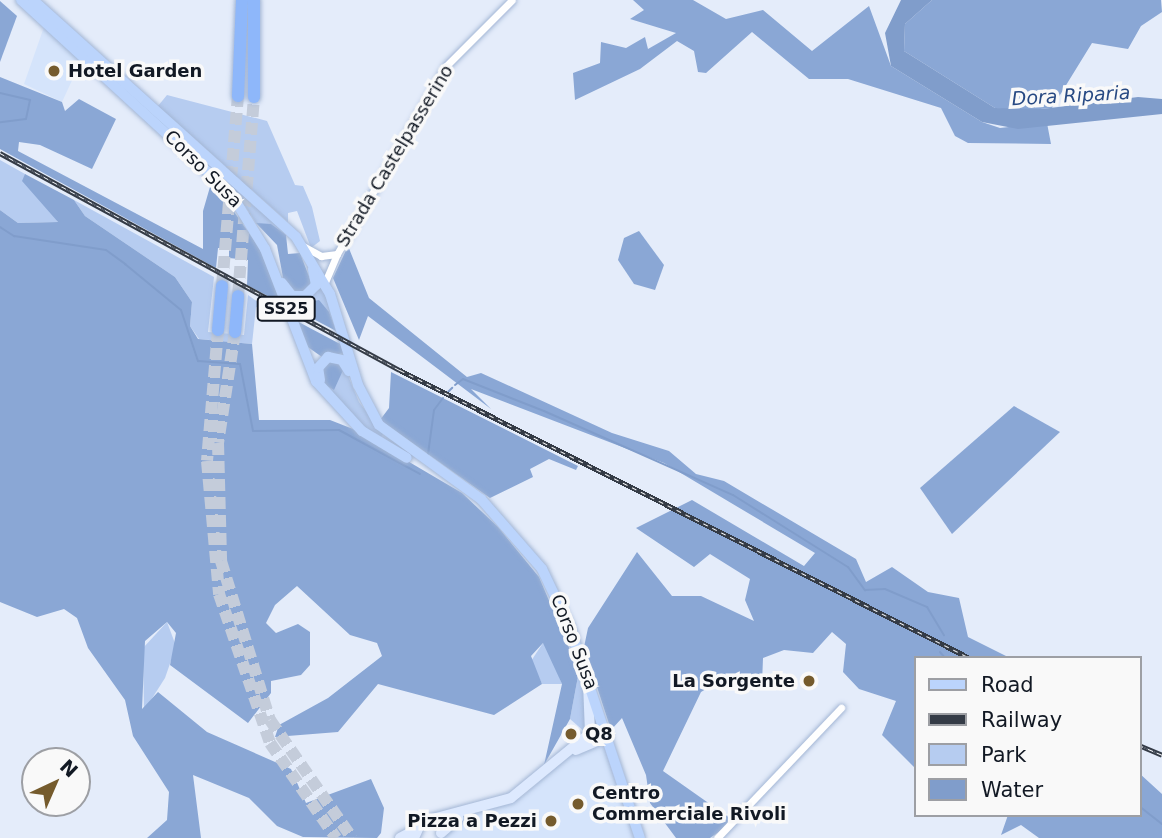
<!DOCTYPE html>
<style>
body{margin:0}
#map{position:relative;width:1162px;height:838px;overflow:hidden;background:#e4ecfa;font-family:"DejaVu Sans",sans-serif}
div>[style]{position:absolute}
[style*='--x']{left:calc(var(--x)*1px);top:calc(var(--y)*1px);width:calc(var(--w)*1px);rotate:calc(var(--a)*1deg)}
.built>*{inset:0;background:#d5e4fb}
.green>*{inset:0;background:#b6ccf0}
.forest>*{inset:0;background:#8aa7d5}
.water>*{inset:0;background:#809dcb}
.stream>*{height:2px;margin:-1px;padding:0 1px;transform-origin:1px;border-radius:1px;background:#809dcb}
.highway-tunnel>*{height:12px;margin-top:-6px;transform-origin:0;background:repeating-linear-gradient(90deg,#c4ccda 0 12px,transparent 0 18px)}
.roads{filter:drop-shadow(0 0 2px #a3b6d5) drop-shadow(0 0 2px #a3b6d5)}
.street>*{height:7px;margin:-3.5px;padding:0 3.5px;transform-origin:3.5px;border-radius:3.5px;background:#fff}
.secondary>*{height:10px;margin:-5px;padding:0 5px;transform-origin:5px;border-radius:5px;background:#dde9fe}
.primary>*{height:10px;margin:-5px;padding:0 5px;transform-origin:5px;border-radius:5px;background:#bbd4fc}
.highway>*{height:12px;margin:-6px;padding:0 6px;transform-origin:6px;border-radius:6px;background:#8eb7fa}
.rail>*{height:4.5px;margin-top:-2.25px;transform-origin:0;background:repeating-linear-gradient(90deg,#f9f9f9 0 5px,#343b46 0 10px);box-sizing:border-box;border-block:2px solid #343b46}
.dots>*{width:19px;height:19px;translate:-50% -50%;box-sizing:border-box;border:4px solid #f9f9f9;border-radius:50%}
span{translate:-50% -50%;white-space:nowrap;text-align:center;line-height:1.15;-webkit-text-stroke:7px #f9f9f9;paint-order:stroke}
.shield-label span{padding:2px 5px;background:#f9f9f9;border:2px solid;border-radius:5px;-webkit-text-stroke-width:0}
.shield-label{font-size:16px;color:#121924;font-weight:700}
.poi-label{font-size:18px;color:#121924;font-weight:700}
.left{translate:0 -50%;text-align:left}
.right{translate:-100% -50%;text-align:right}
.street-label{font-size:18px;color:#121924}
.water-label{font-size:19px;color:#274983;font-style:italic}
.legend{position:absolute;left:914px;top:656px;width:228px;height:161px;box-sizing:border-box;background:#f9f9f9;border:2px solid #9d9fa4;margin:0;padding:9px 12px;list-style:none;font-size:21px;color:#121924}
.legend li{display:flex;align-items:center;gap:14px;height:35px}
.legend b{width:35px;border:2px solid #9d9fa4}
.north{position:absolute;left:21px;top:747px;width:70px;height:70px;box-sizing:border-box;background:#f9f9f9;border:2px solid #9d9fa4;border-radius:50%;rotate:44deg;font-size:19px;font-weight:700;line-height:28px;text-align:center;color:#121924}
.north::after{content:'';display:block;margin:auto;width:24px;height:32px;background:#755b2d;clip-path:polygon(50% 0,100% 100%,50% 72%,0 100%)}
</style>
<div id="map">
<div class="built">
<i style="clip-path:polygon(44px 27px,81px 61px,62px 102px,24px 84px)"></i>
<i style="clip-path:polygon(594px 744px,605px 748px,634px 838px,443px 838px,460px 819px,522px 797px,566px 758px)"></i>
</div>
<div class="green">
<i style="clip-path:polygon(167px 95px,267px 121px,295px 185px,303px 186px,312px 207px,320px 241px,311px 248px,297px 211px,288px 213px,288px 222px,158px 106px)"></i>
<i style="clip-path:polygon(0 160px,25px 174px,58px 222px,18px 223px,0 210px)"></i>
<i style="clip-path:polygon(234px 189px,280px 228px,286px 235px,256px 223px)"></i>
<i style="clip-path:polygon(74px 200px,214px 277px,208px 332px,244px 335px,248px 295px,276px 315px,256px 307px,252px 344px,199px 339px,190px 326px,192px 302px,175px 277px,85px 216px)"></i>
<i style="clip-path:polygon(320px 280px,338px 332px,313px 300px,290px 303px,289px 296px)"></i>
<i style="clip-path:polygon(344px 366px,359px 402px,383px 434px,380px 438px,362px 427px,324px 384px)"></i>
<i style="clip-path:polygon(167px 622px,176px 646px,165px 678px,144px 711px,143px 648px)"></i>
<i style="clip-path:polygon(543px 643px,547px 645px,562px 684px,542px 684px,531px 661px)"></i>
<i style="clip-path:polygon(579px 671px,591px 724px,586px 733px,570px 719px)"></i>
</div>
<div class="forest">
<i style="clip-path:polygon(633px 0,693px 0,726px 19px,763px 10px,812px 51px,869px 6px,891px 66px,982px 122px,1000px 128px,1047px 123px,1051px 144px,968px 143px,955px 136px,941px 108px,848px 79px,809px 79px,752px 32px,706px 73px,698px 72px,694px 51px,677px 41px,640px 69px,575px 100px,573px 73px,600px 63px,601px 42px,626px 48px,645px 37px,648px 49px,676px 33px,630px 19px,644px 10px)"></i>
<i style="clip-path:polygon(932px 0,1161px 0,1162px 12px,1141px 26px,1128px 49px,1092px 43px,1052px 108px,1017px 111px,995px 108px,904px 51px,905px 24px)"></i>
<i style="clip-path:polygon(0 1px,17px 16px,0 62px)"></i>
<i style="clip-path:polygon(0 77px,62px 102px,65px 111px,79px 99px,116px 119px,92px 169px,40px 145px,19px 142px,18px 151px,203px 249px,203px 211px,212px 180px,260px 249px,281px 303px,247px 285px,248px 260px,229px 258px,229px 249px,218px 248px,216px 268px,0 149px)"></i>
<i style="clip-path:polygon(25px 174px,74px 200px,85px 216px,175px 277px,192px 302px,190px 326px,198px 339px,252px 344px,259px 420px,330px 420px,353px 429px,462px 493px,498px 527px,539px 577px,579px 671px,570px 719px,544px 765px,562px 684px,543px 643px,531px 656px,542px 684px,494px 715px,378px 684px,338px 732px,275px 737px,279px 725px,328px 698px,382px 656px,377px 643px,350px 635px,297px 586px,275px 605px,266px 623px,276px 633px,298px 624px,310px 632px,310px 665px,301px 675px,271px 681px,271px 693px,248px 723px,170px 665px,176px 633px,167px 622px,145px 641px,142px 709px,158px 692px,207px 732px,291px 769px,306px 803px,371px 779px,384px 808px,381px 833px,377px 838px,303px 837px,277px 826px,249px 798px,193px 775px,201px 838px,147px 838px,167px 820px,169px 792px,133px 736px,125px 700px,88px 648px,77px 618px,64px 609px,37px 617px,0 602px,0 210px,18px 223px,58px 222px,22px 181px)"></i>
<i style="clip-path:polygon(256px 223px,271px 224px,286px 235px,288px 254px,300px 253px,313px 287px,297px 294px,284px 283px,277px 245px)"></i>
<i style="clip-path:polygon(639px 231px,664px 265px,655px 290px,634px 284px,618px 260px,624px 238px)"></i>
<i style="clip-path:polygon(348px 246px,369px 298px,467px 377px,481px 373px,612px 433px,669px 451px,696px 474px,724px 481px,856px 559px,866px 582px,892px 567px,928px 592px,959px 598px,968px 637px,1010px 658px,915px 658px,915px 768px,882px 735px,896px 701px,859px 689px,843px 672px,846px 644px,832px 632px,813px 653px,784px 650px,763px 658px,762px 684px,721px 680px,701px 692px,663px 771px,734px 821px,710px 838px,676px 838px,650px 803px,646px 775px,622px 718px,611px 730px,584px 647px,588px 628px,637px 552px,672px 596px,701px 596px,754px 621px,745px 600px,750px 579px,710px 554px,694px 567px,636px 528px,692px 500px,804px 566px,815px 553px,664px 463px,471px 389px,491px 409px,368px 316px,359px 340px,333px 278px)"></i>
<i style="clip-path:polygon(319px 300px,329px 312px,336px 331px,289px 306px)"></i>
<i style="clip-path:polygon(291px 318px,342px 345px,344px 353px,322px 357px,305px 345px)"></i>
<i style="clip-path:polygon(331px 358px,344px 368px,334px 390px,324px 384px,321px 366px)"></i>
<i style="clip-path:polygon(391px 372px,578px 466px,576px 470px,549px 459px,530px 469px,533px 477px,490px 498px,380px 420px,389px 408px)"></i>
<i style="clip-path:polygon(1014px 406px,1060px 432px,952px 534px,920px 488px)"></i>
<i style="clip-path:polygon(1139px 773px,1162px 794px,1162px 838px,1039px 838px,1021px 825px,1001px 835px,1008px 815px,1139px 815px)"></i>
</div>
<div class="water">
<i style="clip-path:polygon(901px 0,932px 0,905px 24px,904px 51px,995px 108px,1042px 109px,1138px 97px,1162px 99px,1162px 114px,1018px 129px,982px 122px,891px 66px,885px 33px)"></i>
</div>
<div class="stream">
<i style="--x:0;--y:93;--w:31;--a:13"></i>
<i style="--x:30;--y:100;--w:19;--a:102"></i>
<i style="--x:26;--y:119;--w:26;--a:173"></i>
<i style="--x:0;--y:227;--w:17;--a:33"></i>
<i style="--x:14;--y:236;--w:93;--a:8.7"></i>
<i style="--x:106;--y:250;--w:24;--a:36"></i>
<i style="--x:125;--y:264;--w:72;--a:39.4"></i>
<i style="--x:181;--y:310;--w:54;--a:71.6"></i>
<i style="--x:198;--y:361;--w:42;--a:4.1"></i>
<i style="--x:240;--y:364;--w:68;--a:79"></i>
<i style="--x:253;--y:431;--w:86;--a:-0.7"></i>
<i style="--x:339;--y:430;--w:92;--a:28.5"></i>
<i style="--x:455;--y:385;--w:10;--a:-37"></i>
<i style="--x:463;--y:379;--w:87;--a:21.6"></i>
<i style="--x:544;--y:411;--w:207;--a:24"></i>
<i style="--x:733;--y:495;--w:136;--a:32.1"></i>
<i style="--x:848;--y:567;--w:29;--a:54"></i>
<i style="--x:865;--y:590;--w:20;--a:-3"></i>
<i style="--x:885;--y:589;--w:46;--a:23.2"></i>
<i style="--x:927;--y:607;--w:33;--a:59"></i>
<i style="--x:448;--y:392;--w:6;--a:-45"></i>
<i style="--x:428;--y:454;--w:44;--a:-82.2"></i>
<i style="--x:434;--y:410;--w:15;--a:-53"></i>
<i style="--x:940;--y:652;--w:8;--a:50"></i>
<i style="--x:1139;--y:806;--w:29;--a:38"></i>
</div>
<div class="highway-tunnel">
<i style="--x:222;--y:286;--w:191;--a:-85.2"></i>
<i style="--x:238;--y:296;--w:200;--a:-85.4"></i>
<i style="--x:218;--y:330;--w:131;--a:94.8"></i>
<i style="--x:207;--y:461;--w:134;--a:84.8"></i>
<i style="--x:219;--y:594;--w:157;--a:71.1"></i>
<i style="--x:270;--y:743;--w:116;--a:55.2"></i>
<i style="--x:235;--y:332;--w:112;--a:98.7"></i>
<i style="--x:218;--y:443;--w:118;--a:88.5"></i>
<i style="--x:221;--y:561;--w:166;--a:72.9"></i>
<i style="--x:270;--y:720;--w:144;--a:55.2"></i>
</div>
<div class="roads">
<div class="street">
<i style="--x:303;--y:246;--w:21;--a:29"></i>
<i style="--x:321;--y:256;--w:16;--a:-7"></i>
<i style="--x:337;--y:254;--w:30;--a:113"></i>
<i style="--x:337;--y:254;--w:217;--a:-59.9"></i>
<i style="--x:446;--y:66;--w:93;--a:-45"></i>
<i style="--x:717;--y:838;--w:180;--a:-46.4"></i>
</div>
<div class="secondary">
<i style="--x:588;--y:683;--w:50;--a:87.7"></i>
<i style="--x:576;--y:750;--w:34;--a:-23"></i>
<i style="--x:441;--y:833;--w:23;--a:-41"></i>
<i style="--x:400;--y:838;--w:15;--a:-28"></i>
<i style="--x:414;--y:838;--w:17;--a:-66"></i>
<i style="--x:421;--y:822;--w:93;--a:-14.9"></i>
<i style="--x:511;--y:798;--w:102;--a:-39.4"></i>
<i style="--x:590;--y:733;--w:17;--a:13"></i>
</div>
<div class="primary">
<i style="--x:21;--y:0;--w:284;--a:42.6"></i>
<i style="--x:230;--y:192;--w:67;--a:58.4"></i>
<i style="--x:265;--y:249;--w:142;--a:68.9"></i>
<i style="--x:316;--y:381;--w:68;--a:47.4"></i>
<i style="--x:362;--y:431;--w:52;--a:31"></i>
<i style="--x:33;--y:0;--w:354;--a:42"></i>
<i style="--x:296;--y:237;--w:66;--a:59.2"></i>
<i style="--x:330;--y:294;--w:95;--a:72.9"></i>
<i style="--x:358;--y:385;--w:45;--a:62.3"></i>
<i style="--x:379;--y:425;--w:126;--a:36"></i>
<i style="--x:481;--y:499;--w:93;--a:48.9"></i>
<i style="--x:542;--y:569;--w:65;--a:64.6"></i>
<i style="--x:570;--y:628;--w:221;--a:71.6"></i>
<i style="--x:282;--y:283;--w:16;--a:52"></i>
<i style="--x:292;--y:296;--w:13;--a:0"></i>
<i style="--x:305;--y:296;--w:16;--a:-45"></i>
<i style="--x:316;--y:285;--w:16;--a:-101"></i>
<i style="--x:320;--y:380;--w:12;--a:-99"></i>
<i style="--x:318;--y:368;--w:15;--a:-48"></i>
<i style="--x:328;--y:357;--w:14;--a:12"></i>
<i style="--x:342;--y:360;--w:13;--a:58"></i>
</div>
<div class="highway">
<i style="--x:238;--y:96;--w:96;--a:-87.6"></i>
<i style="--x:254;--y:97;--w:97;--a:-90"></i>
<i style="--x:218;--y:330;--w:44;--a:-84.8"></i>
<i style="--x:235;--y:332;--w:36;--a:-85"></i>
</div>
</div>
<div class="rail">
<i style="--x:0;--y:153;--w:455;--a:28.5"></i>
<i style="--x:400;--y:370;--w:639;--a:26.81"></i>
<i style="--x:1139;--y:745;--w:25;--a:23"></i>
</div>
<div class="dots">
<i style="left:54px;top:71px;background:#755b2d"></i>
<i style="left:809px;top:681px;background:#755b2d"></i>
<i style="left:571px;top:734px;background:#755b2d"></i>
<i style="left:578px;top:804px;background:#755b2d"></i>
<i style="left:551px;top:821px;background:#755b2d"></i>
</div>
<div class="shield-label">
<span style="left:286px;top:309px">SS25</span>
</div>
<div class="poi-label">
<span class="left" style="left:68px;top:71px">Hotel Garden</span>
<span class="right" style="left:795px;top:681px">La Sorgente</span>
<span class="left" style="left:585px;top:734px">Q8</span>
<span class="left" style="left:592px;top:804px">Centro<br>Commerciale Rivoli</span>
<span class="right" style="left:537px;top:821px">Pizza a Pezzi</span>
</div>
<div class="street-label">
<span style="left:395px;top:156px;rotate:-59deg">Strada Castelpasserino</span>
<span style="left:203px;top:169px;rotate:45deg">Corso Susa</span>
<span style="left:574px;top:642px;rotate:69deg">Corso Susa</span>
</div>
<div class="water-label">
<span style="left:1071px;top:96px;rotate:-3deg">Dora Riparia</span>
</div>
<ul class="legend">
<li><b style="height:9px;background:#bbd4fc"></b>Road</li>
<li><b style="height:9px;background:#343b46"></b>Railway</li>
<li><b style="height:19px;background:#b6ccf0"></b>Park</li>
<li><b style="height:19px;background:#809dcb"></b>Water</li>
</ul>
<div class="north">N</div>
</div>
